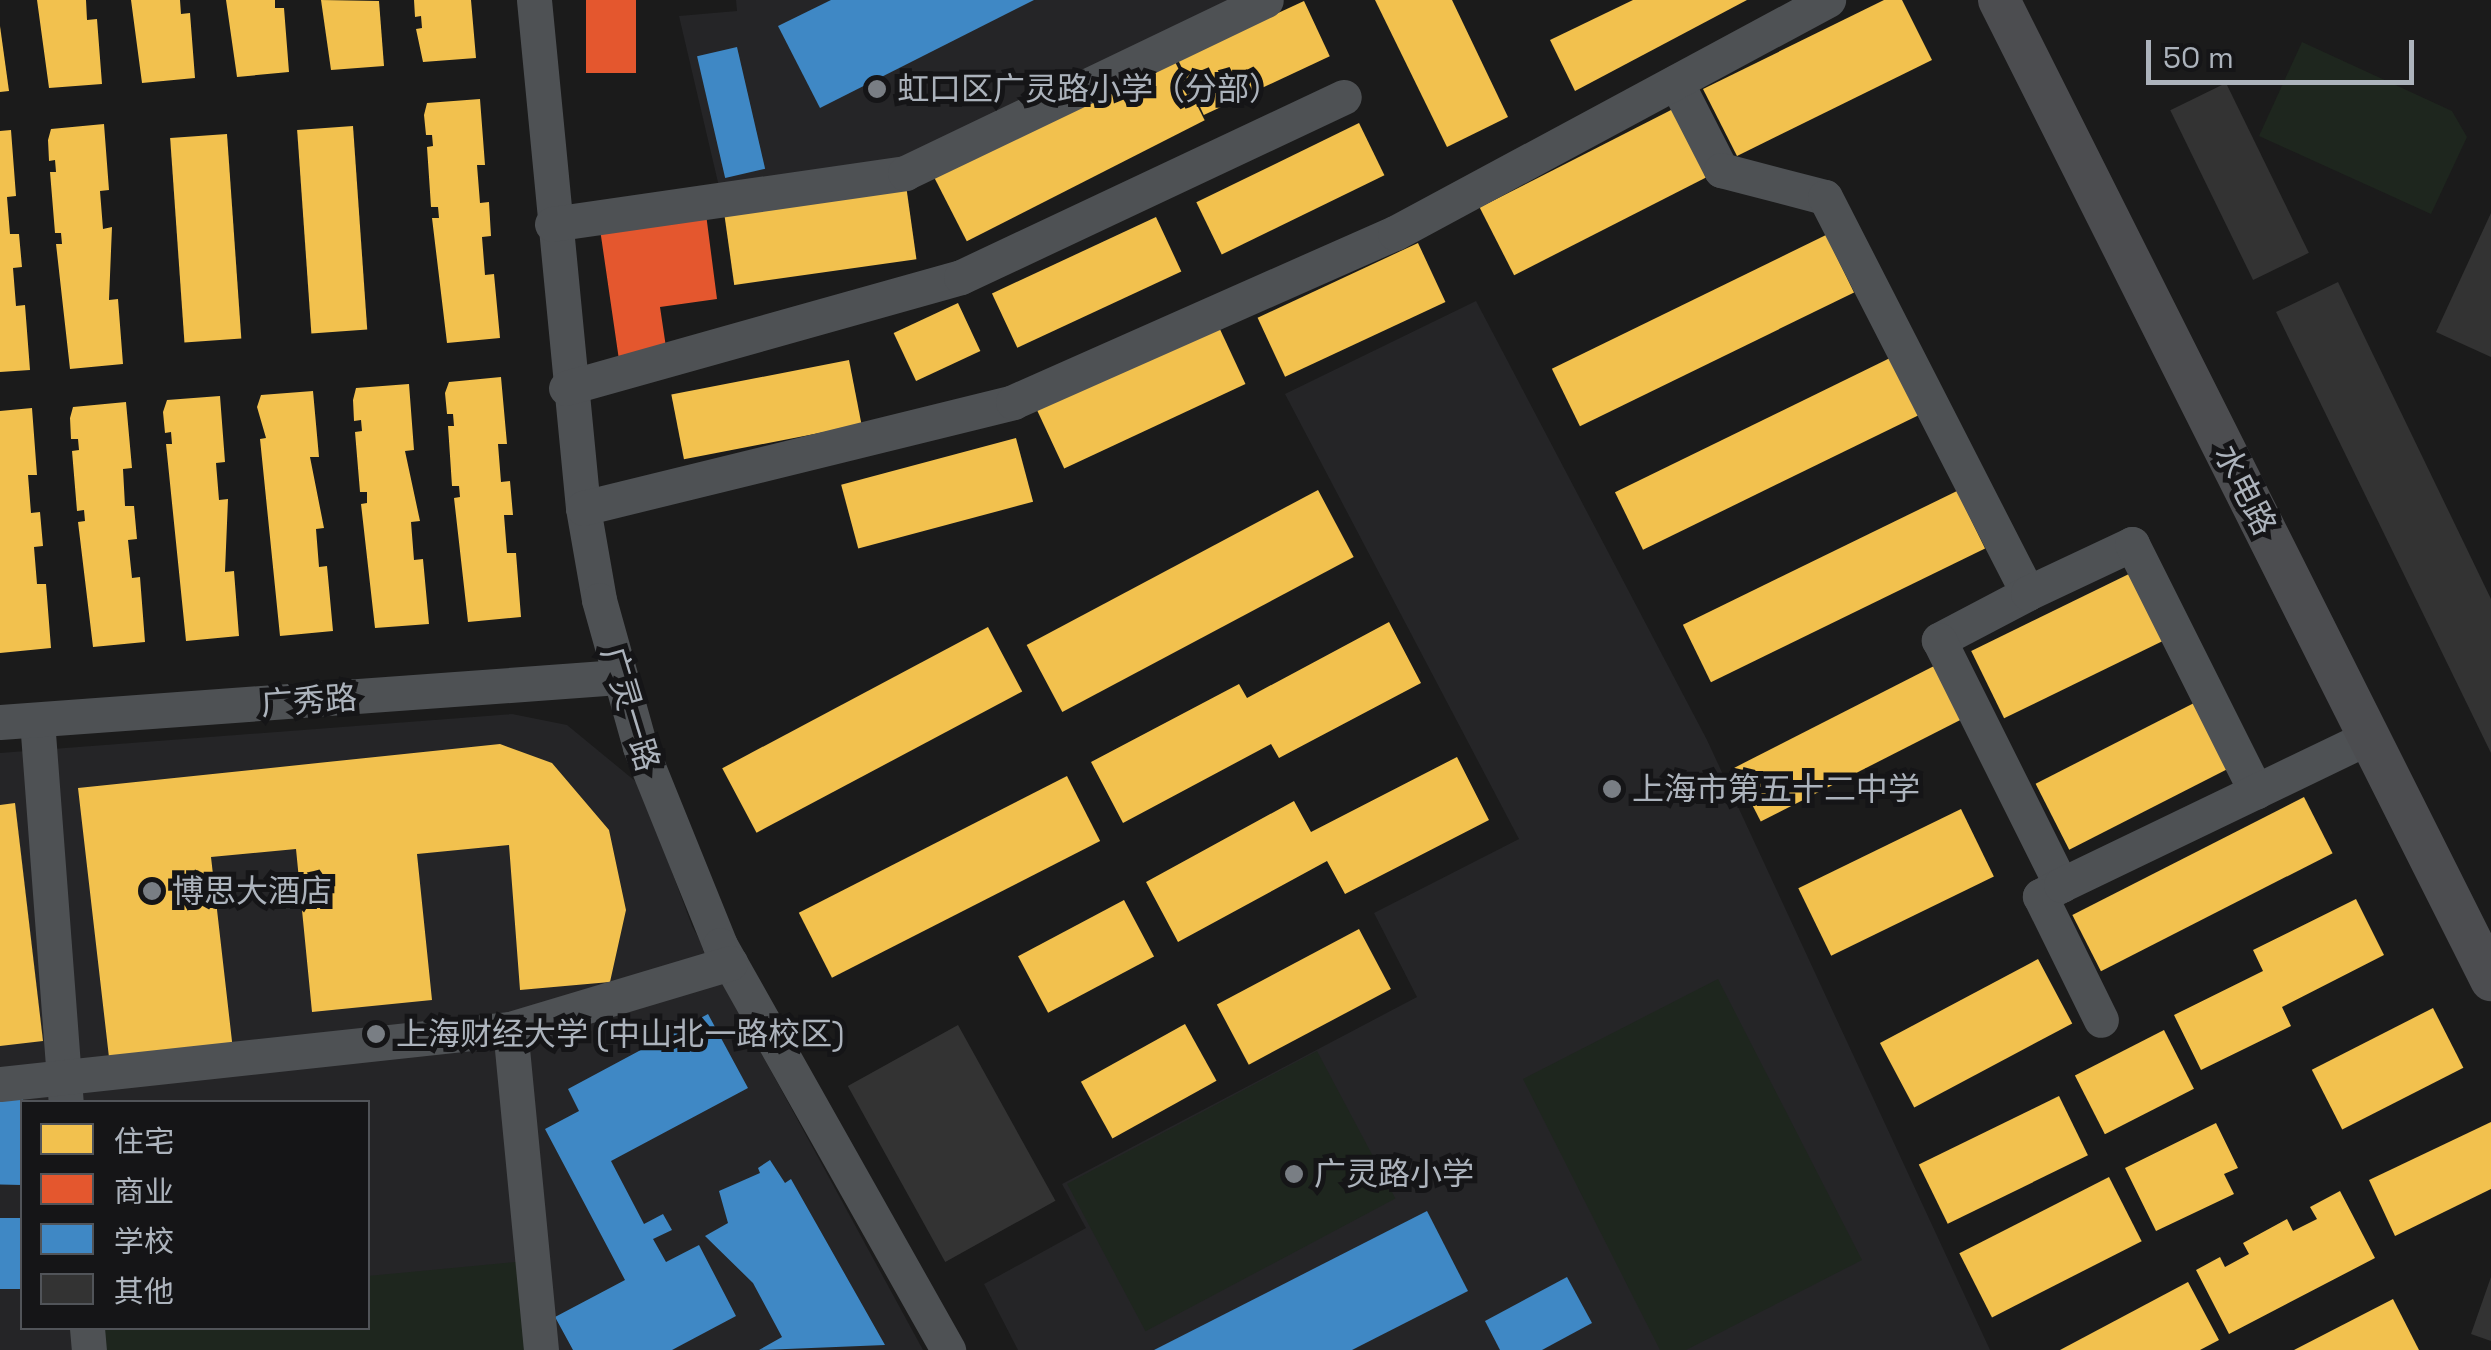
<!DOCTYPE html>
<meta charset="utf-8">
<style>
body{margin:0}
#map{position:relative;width:2491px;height:1350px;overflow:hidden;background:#1b1b1b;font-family:"Space Grotesk","Noto Sans SC",sans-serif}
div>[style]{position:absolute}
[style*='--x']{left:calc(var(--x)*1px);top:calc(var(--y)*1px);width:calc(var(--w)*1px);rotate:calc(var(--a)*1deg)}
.built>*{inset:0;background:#252527}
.green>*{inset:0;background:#1e261e;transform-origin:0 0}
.homes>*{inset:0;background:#f2c14e;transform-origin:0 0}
.shops>*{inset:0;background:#e4572e;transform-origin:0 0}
.schools>*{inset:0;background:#3f88c5;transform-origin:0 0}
.building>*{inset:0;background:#333;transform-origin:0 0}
.minor>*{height:35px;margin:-17.5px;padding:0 17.5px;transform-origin:17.5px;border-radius:17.5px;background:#4e5154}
.major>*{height:42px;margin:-21px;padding:0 21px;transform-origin:21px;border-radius:21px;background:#4c4d50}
.dots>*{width:28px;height:28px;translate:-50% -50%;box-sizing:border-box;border:5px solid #151517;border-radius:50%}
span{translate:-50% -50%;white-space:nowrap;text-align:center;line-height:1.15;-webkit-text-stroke:10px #151517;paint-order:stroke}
.poi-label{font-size:32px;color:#acb3bc}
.left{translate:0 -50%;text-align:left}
.street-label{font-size:32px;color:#acb3bc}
.legend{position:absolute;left:20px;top:1100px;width:350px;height:230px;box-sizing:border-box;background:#151517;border:2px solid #515459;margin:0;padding:12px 18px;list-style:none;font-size:30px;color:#acb3bc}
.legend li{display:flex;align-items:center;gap:20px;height:50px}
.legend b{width:50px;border:2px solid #515459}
.scale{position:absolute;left:2146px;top:40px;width:268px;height:45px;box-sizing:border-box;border:5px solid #acb3bc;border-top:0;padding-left:12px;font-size:30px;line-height:35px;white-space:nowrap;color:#acb3bc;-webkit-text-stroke:8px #151517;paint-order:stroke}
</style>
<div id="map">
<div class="built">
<i style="clip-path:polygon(736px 0,1244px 0,905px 162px,720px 191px,679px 16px,737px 11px)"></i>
<i style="clip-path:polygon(1476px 301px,1707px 740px,1990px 1350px,1018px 1350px,984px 1284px,1086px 1228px,1062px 1184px,1417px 997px,1374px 913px,1519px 839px,1285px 394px)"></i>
<i style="clip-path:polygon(evenodd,512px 714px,567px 725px,640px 785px,692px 926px,923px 1350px,0 1350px,0 753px,512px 714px,22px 1102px,368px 1102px,368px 1328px,22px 1328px,22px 1102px)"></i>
</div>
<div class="green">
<i style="clip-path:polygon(2302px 42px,2452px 111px,2467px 137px,2431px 214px,2259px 136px)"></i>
<i style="clip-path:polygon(1718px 979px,1862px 1260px,1686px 1350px,1660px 1350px,1523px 1079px)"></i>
<i style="left:1317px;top:1051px;width:167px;height:283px;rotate:62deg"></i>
<i style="clip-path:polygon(516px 1262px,524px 1350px,100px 1350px,98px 1328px,368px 1328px,368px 1276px)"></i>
</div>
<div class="homes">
<i style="clip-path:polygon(37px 0,86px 0,87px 20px,97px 19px,102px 84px,49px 88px)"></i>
<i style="clip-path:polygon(131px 0,180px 0,181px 14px,190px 13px,195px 78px,142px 83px)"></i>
<i style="clip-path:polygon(226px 0,275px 0,275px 8px,284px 8px,289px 72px,237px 77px)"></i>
<i style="clip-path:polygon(321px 0,379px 1px,384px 66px,331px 70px)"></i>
<i style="clip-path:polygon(414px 0,471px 0,476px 58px,423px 62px,416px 29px,422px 28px,421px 16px,415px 17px)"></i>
<i style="clip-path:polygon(1375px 0,1452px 0,1508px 117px,1447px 147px)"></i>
<i style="clip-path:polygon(1633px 0,1747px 0,1575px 91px,1550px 40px)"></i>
<i style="clip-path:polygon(1884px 0,1902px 0,1932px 60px,1737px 156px,1703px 89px)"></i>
<i style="left:1304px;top:1px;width:61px;height:139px;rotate:65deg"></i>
<i style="clip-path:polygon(0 26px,9px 91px,0 92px)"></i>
<i style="left:1172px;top:56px;width:72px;height:267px;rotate:63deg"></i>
<i style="clip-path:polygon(480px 99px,485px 165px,477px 165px,480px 203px,489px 202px,491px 236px,482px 237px,485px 275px,494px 274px,500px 338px,447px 343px,432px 218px,439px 218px,438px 207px,431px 207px,427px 147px,433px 146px,432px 135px,426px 135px,424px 115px,427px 103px)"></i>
<i style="left:1673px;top:109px;width:76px;height:217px;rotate:63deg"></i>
<i style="left:1359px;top:123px;width:58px;height:181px;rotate:64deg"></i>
<i style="clip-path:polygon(104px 124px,109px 190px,100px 191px,103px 229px,112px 227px,109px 300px,118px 299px,123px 364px,70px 369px,56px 244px,62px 244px,61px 233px,55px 233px,50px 172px,56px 172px,55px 160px,49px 161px,48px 140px,51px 129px)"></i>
<i style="left:353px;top:126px;width:204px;height:56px;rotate:86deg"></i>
<i style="clip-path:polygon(11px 130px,16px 196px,7px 197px,10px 234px,19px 234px,22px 267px,13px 268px,16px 306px,25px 305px,30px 370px,0 372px,0 131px)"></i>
<i style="left:227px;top:134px;width:205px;height:57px;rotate:86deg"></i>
<i style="left:906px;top:185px;width:75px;height:184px;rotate:82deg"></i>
<i style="left:1156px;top:217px;width:60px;height:181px;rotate:65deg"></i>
<i style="left:1826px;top:235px;width:64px;height:305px;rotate:64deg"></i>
<i style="left:1418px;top:243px;width:65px;height:177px;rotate:65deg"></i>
<i style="left:958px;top:303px;width:53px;height:71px;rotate:65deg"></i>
<i style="left:1218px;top:325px;width:65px;height:200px;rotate:65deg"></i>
<i style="left:1890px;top:358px;width:64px;height:306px;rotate:64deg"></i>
<i style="left:849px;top:360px;width:66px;height:181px;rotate:79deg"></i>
<i style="clip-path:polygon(501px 377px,507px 444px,498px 444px,501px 482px,510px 481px,513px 515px,504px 515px,507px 553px,516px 553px,521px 617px,468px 622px,454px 498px,460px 497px,459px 486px,452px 486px,448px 426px,454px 426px,453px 414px,447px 414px,445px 393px,449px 382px)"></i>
<i style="clip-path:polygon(409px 384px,414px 450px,405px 451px,420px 521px,411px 522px,414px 560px,423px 559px,429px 624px,375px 628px,361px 504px,367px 503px,367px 492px,360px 492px,355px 432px,362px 431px,361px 420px,354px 421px,353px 400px,356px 388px)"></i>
<i style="clip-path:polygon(313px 391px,319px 457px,310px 457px,324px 528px,316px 529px,319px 567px,327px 566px,333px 631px,280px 636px,260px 439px,266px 438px,257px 407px,261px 395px)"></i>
<i style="clip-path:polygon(220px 396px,225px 462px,216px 463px,219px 500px,228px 499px,225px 572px,234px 571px,239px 636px,186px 641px,166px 444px,172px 444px,171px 432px,165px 433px,163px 412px,167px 400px)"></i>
<i style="clip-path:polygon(126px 402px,132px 468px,123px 469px,125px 506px,134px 506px,137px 539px,128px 540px,132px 578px,140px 577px,145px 642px,93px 647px,78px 522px,85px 521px,84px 510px,77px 511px,72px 451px,79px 450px,78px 439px,71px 439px,70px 418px,73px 407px)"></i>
<i style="clip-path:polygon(32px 408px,37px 475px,28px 475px,31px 513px,40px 512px,43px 546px,34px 547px,37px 584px,46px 584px,51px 648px,0 653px,0 411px)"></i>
<i style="left:1016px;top:438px;width:66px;height:181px;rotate:75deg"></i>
<i style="left:1318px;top:490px;width:76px;height:330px;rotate:62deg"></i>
<i style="left:1957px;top:491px;width:64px;height:305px;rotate:64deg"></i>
<i style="left:2133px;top:572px;width:75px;height:180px;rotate:64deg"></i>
<i style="clip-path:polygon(1389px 622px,1421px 683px,1279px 758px,1271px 744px,1123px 823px,1091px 762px,1239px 684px,1247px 698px)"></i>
<i style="left:988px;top:627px;width:73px;height:301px;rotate:62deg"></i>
<i style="left:1934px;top:666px;width:60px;height:225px;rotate:63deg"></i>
<i style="left:2196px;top:702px;width:74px;height:180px;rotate:63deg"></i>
<i style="clip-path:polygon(500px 744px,552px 763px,609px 830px,626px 910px,610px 982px,520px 990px,509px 845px,417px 854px,432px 1000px,312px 1012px,296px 849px,211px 857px,233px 1050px,110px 1066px,78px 788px)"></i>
<i style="clip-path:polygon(1457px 757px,1489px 820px,1345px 894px,1327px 861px,1178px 942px,1146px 882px,1294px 801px,1311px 832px)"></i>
<i style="left:1067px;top:776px;width:73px;height:301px;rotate:63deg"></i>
<i style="left:2304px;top:797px;width:63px;height:260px;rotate:63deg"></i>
<i style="clip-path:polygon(15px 803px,43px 1041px,0 1046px,0 805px)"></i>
<i style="left:1961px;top:809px;width:75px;height:181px;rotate:64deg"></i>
<i style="clip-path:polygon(2356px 899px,2384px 955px,2282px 1007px,2291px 1026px,2201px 1070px,2174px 1015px,2263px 971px,2253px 950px)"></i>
<i style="left:1124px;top:900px;width:64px;height:120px;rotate:62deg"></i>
<i style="left:1359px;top:929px;width:68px;height:161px;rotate:62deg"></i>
<i style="left:2038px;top:959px;width:73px;height:179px;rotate:62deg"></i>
<i style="left:2433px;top:1008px;width:67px;height:136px;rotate:63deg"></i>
<i style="left:1185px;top:1024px;width:65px;height:119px;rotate:61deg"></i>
<i style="left:2164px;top:1030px;width:66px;height:100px;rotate:63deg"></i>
<i style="left:2059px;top:1096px;width:66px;height:156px;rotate:64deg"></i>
<i style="clip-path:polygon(2491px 1122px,2491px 1189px,2395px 1236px,2369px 1180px)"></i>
<i style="clip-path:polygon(2216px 1123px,2238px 1168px,2224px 1174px,2234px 1194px,2156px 1231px,2125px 1168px)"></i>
<i style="left:2109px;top:1177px;width:72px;height:168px;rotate:63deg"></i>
<i style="clip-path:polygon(2340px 1191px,2375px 1258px,2229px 1334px,2196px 1270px,2220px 1257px,2225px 1267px,2249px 1254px,2243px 1243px,2287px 1219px,2293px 1231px,2317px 1219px,2310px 1207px)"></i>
<i style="clip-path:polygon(2188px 1282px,2219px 1340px,2200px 1350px,2060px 1350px)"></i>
<i style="clip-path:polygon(2393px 1299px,2419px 1350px,2294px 1350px)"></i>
</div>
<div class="shops">
<i style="left:586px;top:0;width:50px;height:73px"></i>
<i style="clip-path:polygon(706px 214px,717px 299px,660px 307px,667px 354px,619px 360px,600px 229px)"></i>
</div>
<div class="schools">
<i style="clip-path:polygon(831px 0,1034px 0,820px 108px,778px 26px)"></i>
<i style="left:737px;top:47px;width:125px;height:41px;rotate:77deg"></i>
<i style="clip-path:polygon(708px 1014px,748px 1088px,611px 1161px,644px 1224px,663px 1214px,672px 1230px,653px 1239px,666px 1262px,699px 1245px,736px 1316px,672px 1350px,573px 1350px,555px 1317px,625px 1280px,545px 1129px,579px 1111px,568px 1089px)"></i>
<i style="left:23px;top:1096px;width:89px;height:23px;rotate:91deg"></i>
<i style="clip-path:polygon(770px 1160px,785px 1183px,791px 1179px,885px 1345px,759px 1350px,782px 1337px,753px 1283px,705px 1236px,728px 1223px,719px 1191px,760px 1173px,758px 1168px)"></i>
<i style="clip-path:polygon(1427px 1211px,1468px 1291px,1352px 1350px,1154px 1350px)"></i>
<i style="left:22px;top:1218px;width:71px;height:22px;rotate:90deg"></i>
<i style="clip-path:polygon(1567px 1277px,1592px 1323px,1542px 1350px,1500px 1350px,1485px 1321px)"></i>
</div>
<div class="building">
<i style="left:2226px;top:83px;width:189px;height:62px;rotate:64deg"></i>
<i style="clip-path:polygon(2491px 213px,2491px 357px,2436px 332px)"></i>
<i style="clip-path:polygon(2338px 282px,2491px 599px,2491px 753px,2276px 312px)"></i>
<i style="left:958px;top:1025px;width:201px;height:126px;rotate:61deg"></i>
<i style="clip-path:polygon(2491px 1277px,2491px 1341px,2471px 1334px)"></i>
</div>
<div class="minor">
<i style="--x:534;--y:0;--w:510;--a:84.49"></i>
<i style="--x:583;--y:508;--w:93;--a:80.1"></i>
<i style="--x:599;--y:600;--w:153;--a:74.4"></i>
<i style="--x:640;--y:747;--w:214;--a:68"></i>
<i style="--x:720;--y:945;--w:465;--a:60.6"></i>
<i style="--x:1676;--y:82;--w:99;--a:62.9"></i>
<i style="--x:1721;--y:170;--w:107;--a:14.6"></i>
<i style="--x:1825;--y:197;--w:445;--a:62.9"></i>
<i style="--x:2028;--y:593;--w:101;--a:152.2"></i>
<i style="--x:1939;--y:640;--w:274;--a:63.5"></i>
<i style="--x:2061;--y:885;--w:24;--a:152"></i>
<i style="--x:2040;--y:896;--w:138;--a:63.8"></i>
<i style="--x:552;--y:224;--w:357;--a:-8.2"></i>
<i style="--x:905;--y:173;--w:400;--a:-25.6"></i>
<i style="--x:566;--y:388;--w:410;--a:-15.7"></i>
<i style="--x:961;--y:277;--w:423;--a:-25.2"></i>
<i style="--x:583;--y:508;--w:443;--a:-13.8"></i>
<i style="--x:1013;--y:402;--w:418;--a:-23.9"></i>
<i style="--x:1395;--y:233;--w:492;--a:-28.3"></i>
<i style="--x:2028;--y:593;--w:115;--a:-25.2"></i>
<i style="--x:2132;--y:544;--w:277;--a:63.4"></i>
<i style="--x:37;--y:720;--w:383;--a:85.7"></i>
<i style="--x:0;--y:722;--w:620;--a:-4.16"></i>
<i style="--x:2061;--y:885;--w:342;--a:-25.7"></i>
<i style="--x:0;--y:1084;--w:513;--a:-6.16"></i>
<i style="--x:87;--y:1328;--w:22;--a:85"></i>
<i style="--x:541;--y:1350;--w:322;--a:-95.5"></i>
<i style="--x:510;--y:1029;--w:230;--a:-16.7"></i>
</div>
<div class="major">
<i style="--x:1999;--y:0;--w:1097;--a:63.34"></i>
</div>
<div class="dots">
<i style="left:877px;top:89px;background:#797e84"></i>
<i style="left:1612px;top:789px;background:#797e84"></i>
<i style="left:152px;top:891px;background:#797e84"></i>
<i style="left:376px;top:1034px;background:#797e84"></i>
<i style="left:1294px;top:1174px;background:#797e84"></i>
</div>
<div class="poi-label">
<span class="left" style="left:897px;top:89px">虹口区广灵路小学（分部）</span>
<span class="left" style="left:1632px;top:789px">上海市第五十二中学</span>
<span class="left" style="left:172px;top:891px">博思大酒店</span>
<span class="left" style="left:396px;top:1034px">上海财经大学 (中山北一路校区)</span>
<span class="left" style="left:1314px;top:1174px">广灵路小学</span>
</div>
<div class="street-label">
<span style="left:2245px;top:490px;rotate:63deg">水电路</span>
<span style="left:309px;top:701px;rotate:-4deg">广秀路</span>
<span style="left:630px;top:709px;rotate:73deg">广灵一路</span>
</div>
<ul class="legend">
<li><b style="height:28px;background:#f2c14e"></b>住宅</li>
<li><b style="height:28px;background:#e4572e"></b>商业</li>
<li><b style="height:28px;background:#3f88c5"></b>学校</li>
<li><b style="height:28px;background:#333"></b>其他</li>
</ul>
<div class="scale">50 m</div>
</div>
